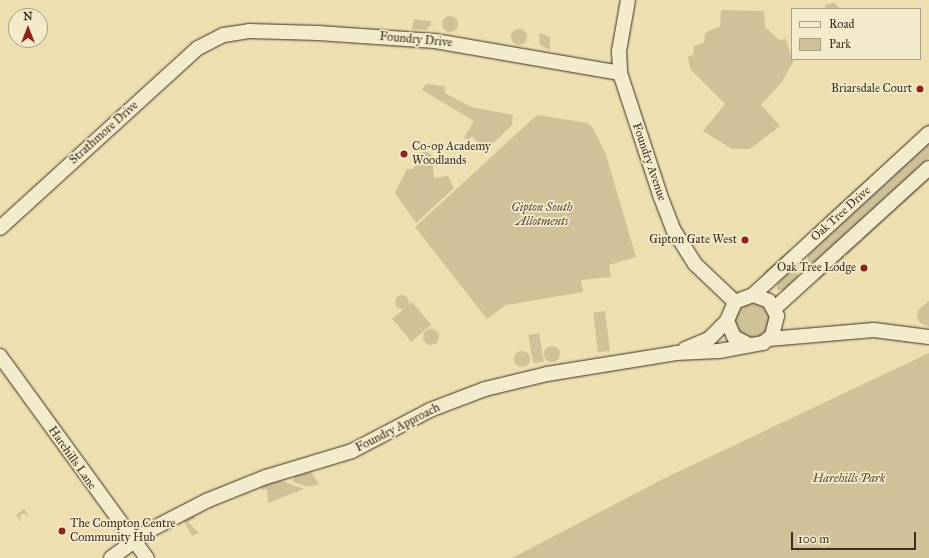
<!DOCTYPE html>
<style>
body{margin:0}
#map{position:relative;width:929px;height:558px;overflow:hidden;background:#eedfb1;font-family:"IM FELL Great Primer",serif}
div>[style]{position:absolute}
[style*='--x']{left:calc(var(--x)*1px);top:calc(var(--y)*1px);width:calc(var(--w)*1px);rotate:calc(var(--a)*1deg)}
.green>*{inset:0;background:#cfc198;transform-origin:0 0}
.round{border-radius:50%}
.roads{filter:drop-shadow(0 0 1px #392e1f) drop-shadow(0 0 1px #392e1f)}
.secondary>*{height:14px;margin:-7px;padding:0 7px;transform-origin:7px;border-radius:7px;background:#f4eacc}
.dots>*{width:11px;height:11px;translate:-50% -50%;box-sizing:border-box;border:2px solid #f4eacc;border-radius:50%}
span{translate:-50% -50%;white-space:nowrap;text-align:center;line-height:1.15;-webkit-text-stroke:3.5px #f4eacc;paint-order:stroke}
.street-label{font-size:12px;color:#392e1f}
.poi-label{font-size:12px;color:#392e1f}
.right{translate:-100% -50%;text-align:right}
.left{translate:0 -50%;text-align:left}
.park-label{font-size:12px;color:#574b37;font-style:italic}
.legend{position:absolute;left:791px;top:8px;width:130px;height:52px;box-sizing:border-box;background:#f4eacc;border:1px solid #a99f87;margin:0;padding:5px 7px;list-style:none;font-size:12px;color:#392e1f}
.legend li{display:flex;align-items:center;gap:8px;height:20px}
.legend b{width:20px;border:1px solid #a99f87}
.north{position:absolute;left:8px;top:8px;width:40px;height:40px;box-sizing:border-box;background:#f4eacc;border:1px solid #a99f87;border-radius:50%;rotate:0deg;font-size:11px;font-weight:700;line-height:16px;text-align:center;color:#392e1f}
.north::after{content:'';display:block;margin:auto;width:14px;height:18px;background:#8f2418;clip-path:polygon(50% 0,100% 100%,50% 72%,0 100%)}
.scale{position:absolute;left:791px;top:532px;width:125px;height:18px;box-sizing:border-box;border:2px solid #392e1f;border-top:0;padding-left:5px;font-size:12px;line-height:14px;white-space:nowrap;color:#392e1f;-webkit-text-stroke:3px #f4eacc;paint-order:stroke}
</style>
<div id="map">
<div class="green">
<i style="clip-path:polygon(835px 3px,840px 9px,826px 9px,825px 5px)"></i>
<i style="clip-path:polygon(721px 10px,764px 11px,765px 27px,779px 40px,786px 39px,792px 59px,795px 59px,781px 83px,761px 105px,780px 126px,750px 149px,732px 149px,703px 131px,725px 104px,690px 69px,688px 56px,693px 55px,694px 46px,704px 43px,705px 33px,720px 26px)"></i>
<i class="round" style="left:442px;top:16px;width:16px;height:16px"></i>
<i style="clip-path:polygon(414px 19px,431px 21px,431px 25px,426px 30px,412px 29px)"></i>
<i class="round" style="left:511px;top:29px;width:16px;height:16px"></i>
<i style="clip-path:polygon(539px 33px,550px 37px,550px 50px,540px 45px)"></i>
<i style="clip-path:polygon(426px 84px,445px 86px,445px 93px,471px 107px,513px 115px,512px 125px,488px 148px,480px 146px,472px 136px,469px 140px,464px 138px,474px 121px,422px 90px)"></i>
<i style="clip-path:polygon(537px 115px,588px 123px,593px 128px,606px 155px,636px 257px,609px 265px,611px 277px,581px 280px,583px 292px,506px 305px,487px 319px,415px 227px)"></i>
<i style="clip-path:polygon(929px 123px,929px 129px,795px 244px)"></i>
<i style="clip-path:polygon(929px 143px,929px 158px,815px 263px,808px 262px,808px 254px)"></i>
<i style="clip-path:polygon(423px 150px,432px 155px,434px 178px,448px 176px,454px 188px,416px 223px,395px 193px,407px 169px,413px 169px)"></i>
<i style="clip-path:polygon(929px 173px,929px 180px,847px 255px,846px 251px)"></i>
<i style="clip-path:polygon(790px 249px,791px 252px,767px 277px,763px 273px)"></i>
<i style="clip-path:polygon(841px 255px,844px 257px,819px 280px,819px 277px)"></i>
<i style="clip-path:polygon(792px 268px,798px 269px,798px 277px,784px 290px,777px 290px,777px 283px)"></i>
<i class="round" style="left:395px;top:295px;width:14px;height:14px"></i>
<i style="clip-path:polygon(929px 301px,929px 327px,920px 323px,917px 317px,918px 310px)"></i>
<i class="round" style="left:734px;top:302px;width:36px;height:36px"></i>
<i style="left:412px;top:302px;width:30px;height:26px;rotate:50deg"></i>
<i style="left:605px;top:311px;width:40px;height:12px;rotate:83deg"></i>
<i class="round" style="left:423px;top:329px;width:16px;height:16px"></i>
<i style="left:539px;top:333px;width:29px;height:11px;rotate:80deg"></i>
<i class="round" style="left:544px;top:346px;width:16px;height:16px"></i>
<i class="round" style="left:514px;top:351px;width:16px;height:16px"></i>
<i style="clip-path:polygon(929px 353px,929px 558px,512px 558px,663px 479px)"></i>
<i style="clip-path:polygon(311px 472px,319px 484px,309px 487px,293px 482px,295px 475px)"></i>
<i style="clip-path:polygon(279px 480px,304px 489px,268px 503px,267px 489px,262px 490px,261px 487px)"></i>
<i style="clip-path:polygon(24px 509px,30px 517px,24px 513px,20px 516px,21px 522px,16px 515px)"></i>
<i style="clip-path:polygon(194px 514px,195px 518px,188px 522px,199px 533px,192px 536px,183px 520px)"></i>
</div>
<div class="roads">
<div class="secondary">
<i style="--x:628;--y:0;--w:52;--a:100"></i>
<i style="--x:619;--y:51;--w:22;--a:87"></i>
<i style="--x:620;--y:73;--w:128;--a:71.8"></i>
<i style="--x:660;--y:195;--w:36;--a:69"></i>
<i style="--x:673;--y:229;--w:41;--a:57.8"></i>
<i style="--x:695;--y:264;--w:55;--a:43.5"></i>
<i style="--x:0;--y:228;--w:268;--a:-42.3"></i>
<i style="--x:198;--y:48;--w:29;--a:-27"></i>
<i style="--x:224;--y:35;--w:25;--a:-9"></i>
<i style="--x:249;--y:31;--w:69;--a:1.7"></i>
<i style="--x:318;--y:33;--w:117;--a:3.9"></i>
<i style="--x:435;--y:41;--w:188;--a:9.8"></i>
<i style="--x:753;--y:295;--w:239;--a:-42.6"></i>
<i style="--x:775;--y:308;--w:208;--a:-42.3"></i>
<i style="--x:769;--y:339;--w:105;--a:-4.9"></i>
<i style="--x:874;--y:330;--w:55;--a:7.3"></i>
<i style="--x:685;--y:349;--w:26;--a:-23"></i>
<i style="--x:709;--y:339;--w:25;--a:-45"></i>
<i style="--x:0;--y:356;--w:250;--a:54"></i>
<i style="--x:111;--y:558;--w:46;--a:-36.1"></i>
<i style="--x:148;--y:531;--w:65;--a:-27.3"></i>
<i style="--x:206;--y:501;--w:65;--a:-21.8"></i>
<i style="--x:266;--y:477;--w:90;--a:-16.8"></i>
<i style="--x:352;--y:451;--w:88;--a:-27.7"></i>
<i style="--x:430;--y:410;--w:59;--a:-20.9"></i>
<i style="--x:485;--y:389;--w:64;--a:-13.6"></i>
<i style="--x:547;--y:374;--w:131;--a:-9.2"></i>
<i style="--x:676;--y:353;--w:43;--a:-2.7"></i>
<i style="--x:719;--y:351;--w:45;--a:-10.3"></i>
<i style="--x:763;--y:343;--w:11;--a:-38"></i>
<i style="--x:772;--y:336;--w:21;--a:-76"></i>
<i style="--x:777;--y:316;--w:17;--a:-118"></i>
<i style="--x:769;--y:301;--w:17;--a:-159"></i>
<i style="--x:753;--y:295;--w:19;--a:159"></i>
<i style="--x:735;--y:302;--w:21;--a:113"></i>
<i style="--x:727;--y:321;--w:17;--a:66"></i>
<i style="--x:734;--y:337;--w:17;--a:28"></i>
</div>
</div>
<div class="dots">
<i style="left:920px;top:89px;background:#8f2418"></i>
<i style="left:404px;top:154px;background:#8f2418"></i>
<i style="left:745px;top:240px;background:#8f2418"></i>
<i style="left:864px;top:268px;background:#8f2418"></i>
<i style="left:62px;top:531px;background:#8f2418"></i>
</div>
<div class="street-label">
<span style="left:416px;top:40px;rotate:5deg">Foundry Drive</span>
<span style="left:104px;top:133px;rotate:-42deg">Strathmore Drive</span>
<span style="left:649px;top:162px;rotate:71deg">Foundry Avenue</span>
<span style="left:841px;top:214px;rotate:-42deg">Oak Tree Drive</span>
<span style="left:398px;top:428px;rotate:-27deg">Foundry Approach</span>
<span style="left:72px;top:458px;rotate:55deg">Harehills Lane</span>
</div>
<div class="poi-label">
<span class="right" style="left:912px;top:89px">Briarsdale Court</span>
<span class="left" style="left:412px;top:154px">Co-op Academy<br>Woodlands</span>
<span class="right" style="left:737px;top:240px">Gipton Gate West</span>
<span class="right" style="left:856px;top:268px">Oak Tree Lodge</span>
<span class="left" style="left:70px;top:531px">The Compton Centre<br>Community Hub</span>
</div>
<div class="park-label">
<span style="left:542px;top:215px">Gipton South<br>Allotments</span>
<span style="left:849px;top:479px">Harehills Park</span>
</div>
<ul class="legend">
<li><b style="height:5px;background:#f4eacc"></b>Road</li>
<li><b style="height:11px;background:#cfc198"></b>Park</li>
</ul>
<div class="north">N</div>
<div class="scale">100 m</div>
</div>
